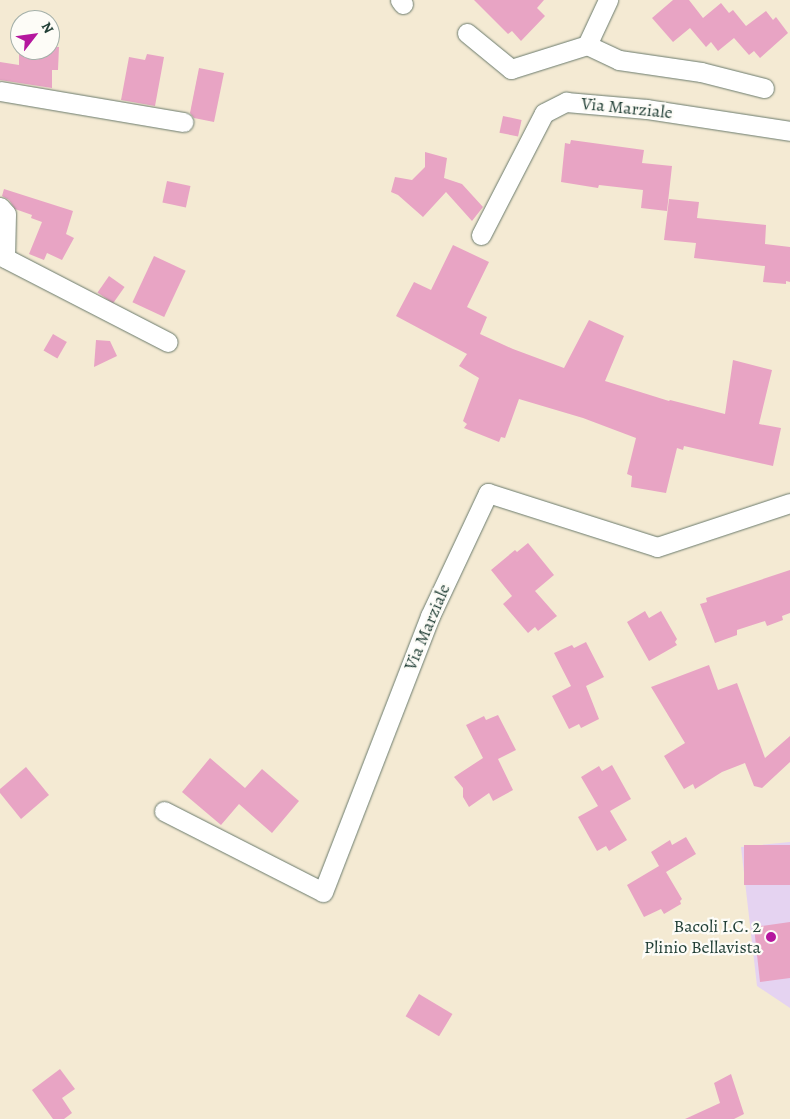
<!DOCTYPE html>
<style>
body{margin:0}
#map{position:relative;width:790px;height:1119px;overflow:hidden;background:#f4ead3;font-family:Alegreya,serif}
div>[style]{position:absolute}
[style*='--x']{left:calc(var(--x)*1px);top:calc(var(--y)*1px);width:calc(var(--w)*1px);rotate:calc(var(--a)*1deg)}
.built>*{inset:0;background:#e5d3f1}
.building>*{inset:0;background:#e8a4c4;transform-origin:0 0}
.roads{filter:drop-shadow(0 0 1px #6a7a6c) drop-shadow(0 0 1px #6a7a6c)}
.street>*{height:19px;margin:-9.5px;padding:0 9.5px;transform-origin:9.5px;border-radius:9.5px;background:#fff}
.dots>*{width:14px;height:14px;translate:-50% -50%;box-sizing:border-box;border:2px solid #fdfcf7;border-radius:50%}
span{translate:-50% -50%;white-space:nowrap;text-align:center;line-height:1.15;-webkit-text-stroke:4.5px #fdfcf7;paint-order:stroke}
.street-label{font-size:18px;color:#1f3d34}
.poi-label{font-size:18px;color:#1f3d34}
.right{translate:-100% -50%;text-align:right}
.north{position:absolute;left:10px;top:10px;width:50px;height:50px;box-sizing:border-box;background:#fdfcf7;border:1px solid #a4b0a9;border-radius:50%;rotate:60deg;font-size:14px;font-weight:700;line-height:20px;text-align:center;color:#1f3d34}
.north::after{content:'';display:block;margin:auto;width:18px;height:22px;background:#b5179e;clip-path:polygon(50% 0,100% 100%,50% 72%,0 100%)}
</style>
<div id="map">
<div class="built">
<i style="clip-path:polygon(790px 842px,790px 1008px,757px 986px,741px 847px)"></i>
</div>
<div class="building">
<i style="clip-path:polygon(474px 0,544px 0,537px 8px,545px 16px,521px 41px,512px 31px,508px 34px)"></i>
<i style="clip-path:polygon(673px 0,689px 0,703px 18px,721px 3px,729px 13px,733px 10px,746px 26px,766px 11px,773px 20px,776px 17px,788px 33px,760px 58px,754px 51px,749px 55px,734px 38px,718px 51px,711px 42px,706px 47px,690px 28px,673px 42px,652px 18px)"></i>
<i style="clip-path:polygon(19px 47px,20px 50px,50px 50px,50px 47px,59px 47px,58px 70px,52px 70px,52px 88px,0 80px,0 62px,19px 65px)"></i>
<i style="clip-path:polygon(147px 54px,164px 57px,155px 106px,121px 100px,129px 57px,145px 60px)"></i>
<i style="clip-path:polygon(199px 68px,224px 73px,214px 122px,194px 118px,190px 113px)"></i>
<i style="left:503px;top:116px;width:19px;height:17px;rotate:12deg"></i>
<i style="clip-path:polygon(571px 140px,644px 150px,642px 163px,672px 166px,667px 211px,641px 208px,643px 190px,599px 185px,598px 188px,561px 182px,565px 143px,570px 144px)"></i>
<i style="clip-path:polygon(425px 152px,447px 158px,444px 178px,462px 184px,483px 207px,472px 221px,446px 192px,423px 217px,398px 195px,391px 192px,395px 177px,412px 180px,425px 167px)"></i>
<i style="left:167px;top:181px;width:24px;height:22px;rotate:12deg"></i>
<i style="clip-path:polygon(4px 189px,73px 211px,66px 234px,74px 238px,62px 260px,47px 253px,44px 260px,29px 254px,42px 222px,31px 218px,32px 215px,15px 209px,9px 200px,2px 196px)"></i>
<i style="clip-path:polygon(669px 199px,699px 202px,697px 218px,766px 225px,765px 244px,790px 247px,790px 282px,786px 281px,786px 284px,763px 282px,765px 266px,694px 258px,696px 243px,664px 240px)"></i>
<i style="clip-path:polygon(453px 245px,489px 262px,467px 307px,487px 317px,480px 334px,513px 349px,564px 368px,589px 320px,624px 336px,605px 381px,669px 401px,670px 400px,725px 414px,733px 360px,772px 370px,759px 424px,781px 428px,773px 466px,684px 446px,683px 450px,677px 448px,666px 493px,631px 487px,632px 476px,627px 474px,636px 438px,583px 418px,519px 399px,505px 438px,501px 437px,499px 442px,464px 428px,467px 424px,463px 421px,479px 378px,459px 366px,467px 354px,396px 316px,414px 282px,431px 290px)"></i>
<i style="left:154px;top:256px;width:35px;height:51px;rotate:25deg"></i>
<i style="left:109px;top:276px;width:19px;height:20px;rotate:35deg"></i>
<i style="left:53px;top:334px;width:16px;height:19px;rotate:30deg"></i>
<i style="clip-path:polygon(96px 340px,110px 341px,117px 356px,94px 367px)"></i>
<i style="clip-path:polygon(528px 543px,554px 575px,535px 591px,557px 616px,538px 631px,535px 627px,528px 633px,503px 604px,512px 596px,491px 570px,515px 550px,517px 552px)"></i>
<i style="clip-path:polygon(790px 570px,790px 613px,782px 616px,783px 620px,767px 626px,765px 621px,737px 630px,737px 635px,715px 643px,700px 604px,707px 602px,706px 598px)"></i>
<i style="clip-path:polygon(645px 611px,649px 618px,661px 611px,677px 639px,675px 642px,677px 645px,649px 661px,627px 622px)"></i>
<i style="clip-path:polygon(586px 642px,604px 677px,586px 686px,599px 719px,581px 728px,579px 724px,569px 729px,552px 696px,571px 686px,554px 653px,572px 645px,574px 648px)"></i>
<i style="clip-path:polygon(709px 665px,718px 690px,737px 683px,765px 758px,790px 736px,790px 762px,762px 788px,754px 786px,745px 763px,722px 772px,695px 789px,693px 784px,684px 789px,664px 756px,685px 743px,651px 687px)"></i>
<i style="clip-path:polygon(498px 715px,516px 750px,498px 759px,513px 790px,493px 801px,489px 793px,469px 807px,463px 797px,463px 788px,454px 777px,483px 758px,466px 725px,484px 716px,486px 720px)"></i>
<i style="clip-path:polygon(210px 758px,245px 788px,262px 769px,299px 801px,272px 833px,239px 804px,221px 825px,182px 792px)"></i>
<i style="clip-path:polygon(612px 765px,631px 799px,610px 811px,627px 840px,609px 851px,606px 846px,597px 851px,578px 817px,598px 806px,581px 777px,599px 766px,602px 771px)"></i>
<i style="clip-path:polygon(26px 767px,49px 795px,21px 819px,0 793px,0 789px)"></i>
<i style="clip-path:polygon(686px 837px,696px 854px,666px 872px,682px 899px,680px 901px,681px 904px,664px 914px,661px 909px,644px 917px,627px 885px,659px 866px,651px 852px,670px 840px,672px 845px)"></i>
<i style="left:790px;top:845px;width:40px;height:46px;rotate:90deg"></i>
<i style="clip-path:polygon(790px 922px,790px 978px,760px 982px,754px 927px)"></i>
<i style="left:419px;top:994px;width:39px;height:26px;rotate:31deg"></i>
<i style="clip-path:polygon(60px 1069px,75px 1089px,62px 1098px,72px 1113px,64px 1119px,53px 1119px,32px 1090px)"></i>
<i style="clip-path:polygon(731px 1074px,744px 1114px,734px 1119px,685px 1119px,720px 1103px,714px 1083px)"></i>
</div>
<div class="roads">
<div class="street">
<i style="--x:400;--y:0;--w:5;--a:53"></i>
<i style="--x:467;--y:33;--w:57;--a:39.3"></i>
<i style="--x:511;--y:69;--w:80;--a:-17.5"></i>
<i style="--x:587;--y:45;--w:50;--a:-65"></i>
<i style="--x:587;--y:45;--w:35;--a:25"></i>
<i style="--x:619;--y:60;--w:83;--a:8.3"></i>
<i style="--x:701;--y:72;--w:65;--a:14.3"></i>
<i style="--x:0;--y:91;--w:186;--a:9.6"></i>
<i style="--x:0;--y:207;--w:9;--a:49"></i>
<i style="--x:6;--y:214;--w:44;--a:91.3"></i>
<i style="--x:5;--y:258;--w:183;--a:27.3"></i>
<i style="--x:481;--y:235;--w:137;--a:-62.7"></i>
<i style="--x:544;--y:113;--w:25;--a:-27"></i>
<i style="--x:566;--y:102;--w:81;--a:4.9"></i>
<i style="--x:647;--y:109;--w:145;--a:8.7"></i>
<i style="--x:164;--y:811;--w:178;--a:27"></i>
<i style="--x:323;--y:892;--w:296;--a:-68.8"></i>
<i style="--x:430;--y:616;--w:136;--a:-64.8"></i>
<i style="--x:488;--y:493;--w:177;--a:17.7"></i>
<i style="--x:657;--y:547;--w:140;--a:-18.3"></i>
</div>
</div>
<div class="dots">
<i style="left:771px;top:937px;background:#b5179e"></i>
</div>
<div class="street-label">
<span style="left:627px;top:108px;rotate:6deg">Via Marziale</span>
<span style="left:427px;top:627px;rotate:-67deg">Via Marziale</span>
</div>
<div class="poi-label">
<span class="right" style="left:761px;top:937px">Bacoli I.C. 2<br>Plinio Bellavista</span>
</div>
<div class="north">N</div>
</div>
